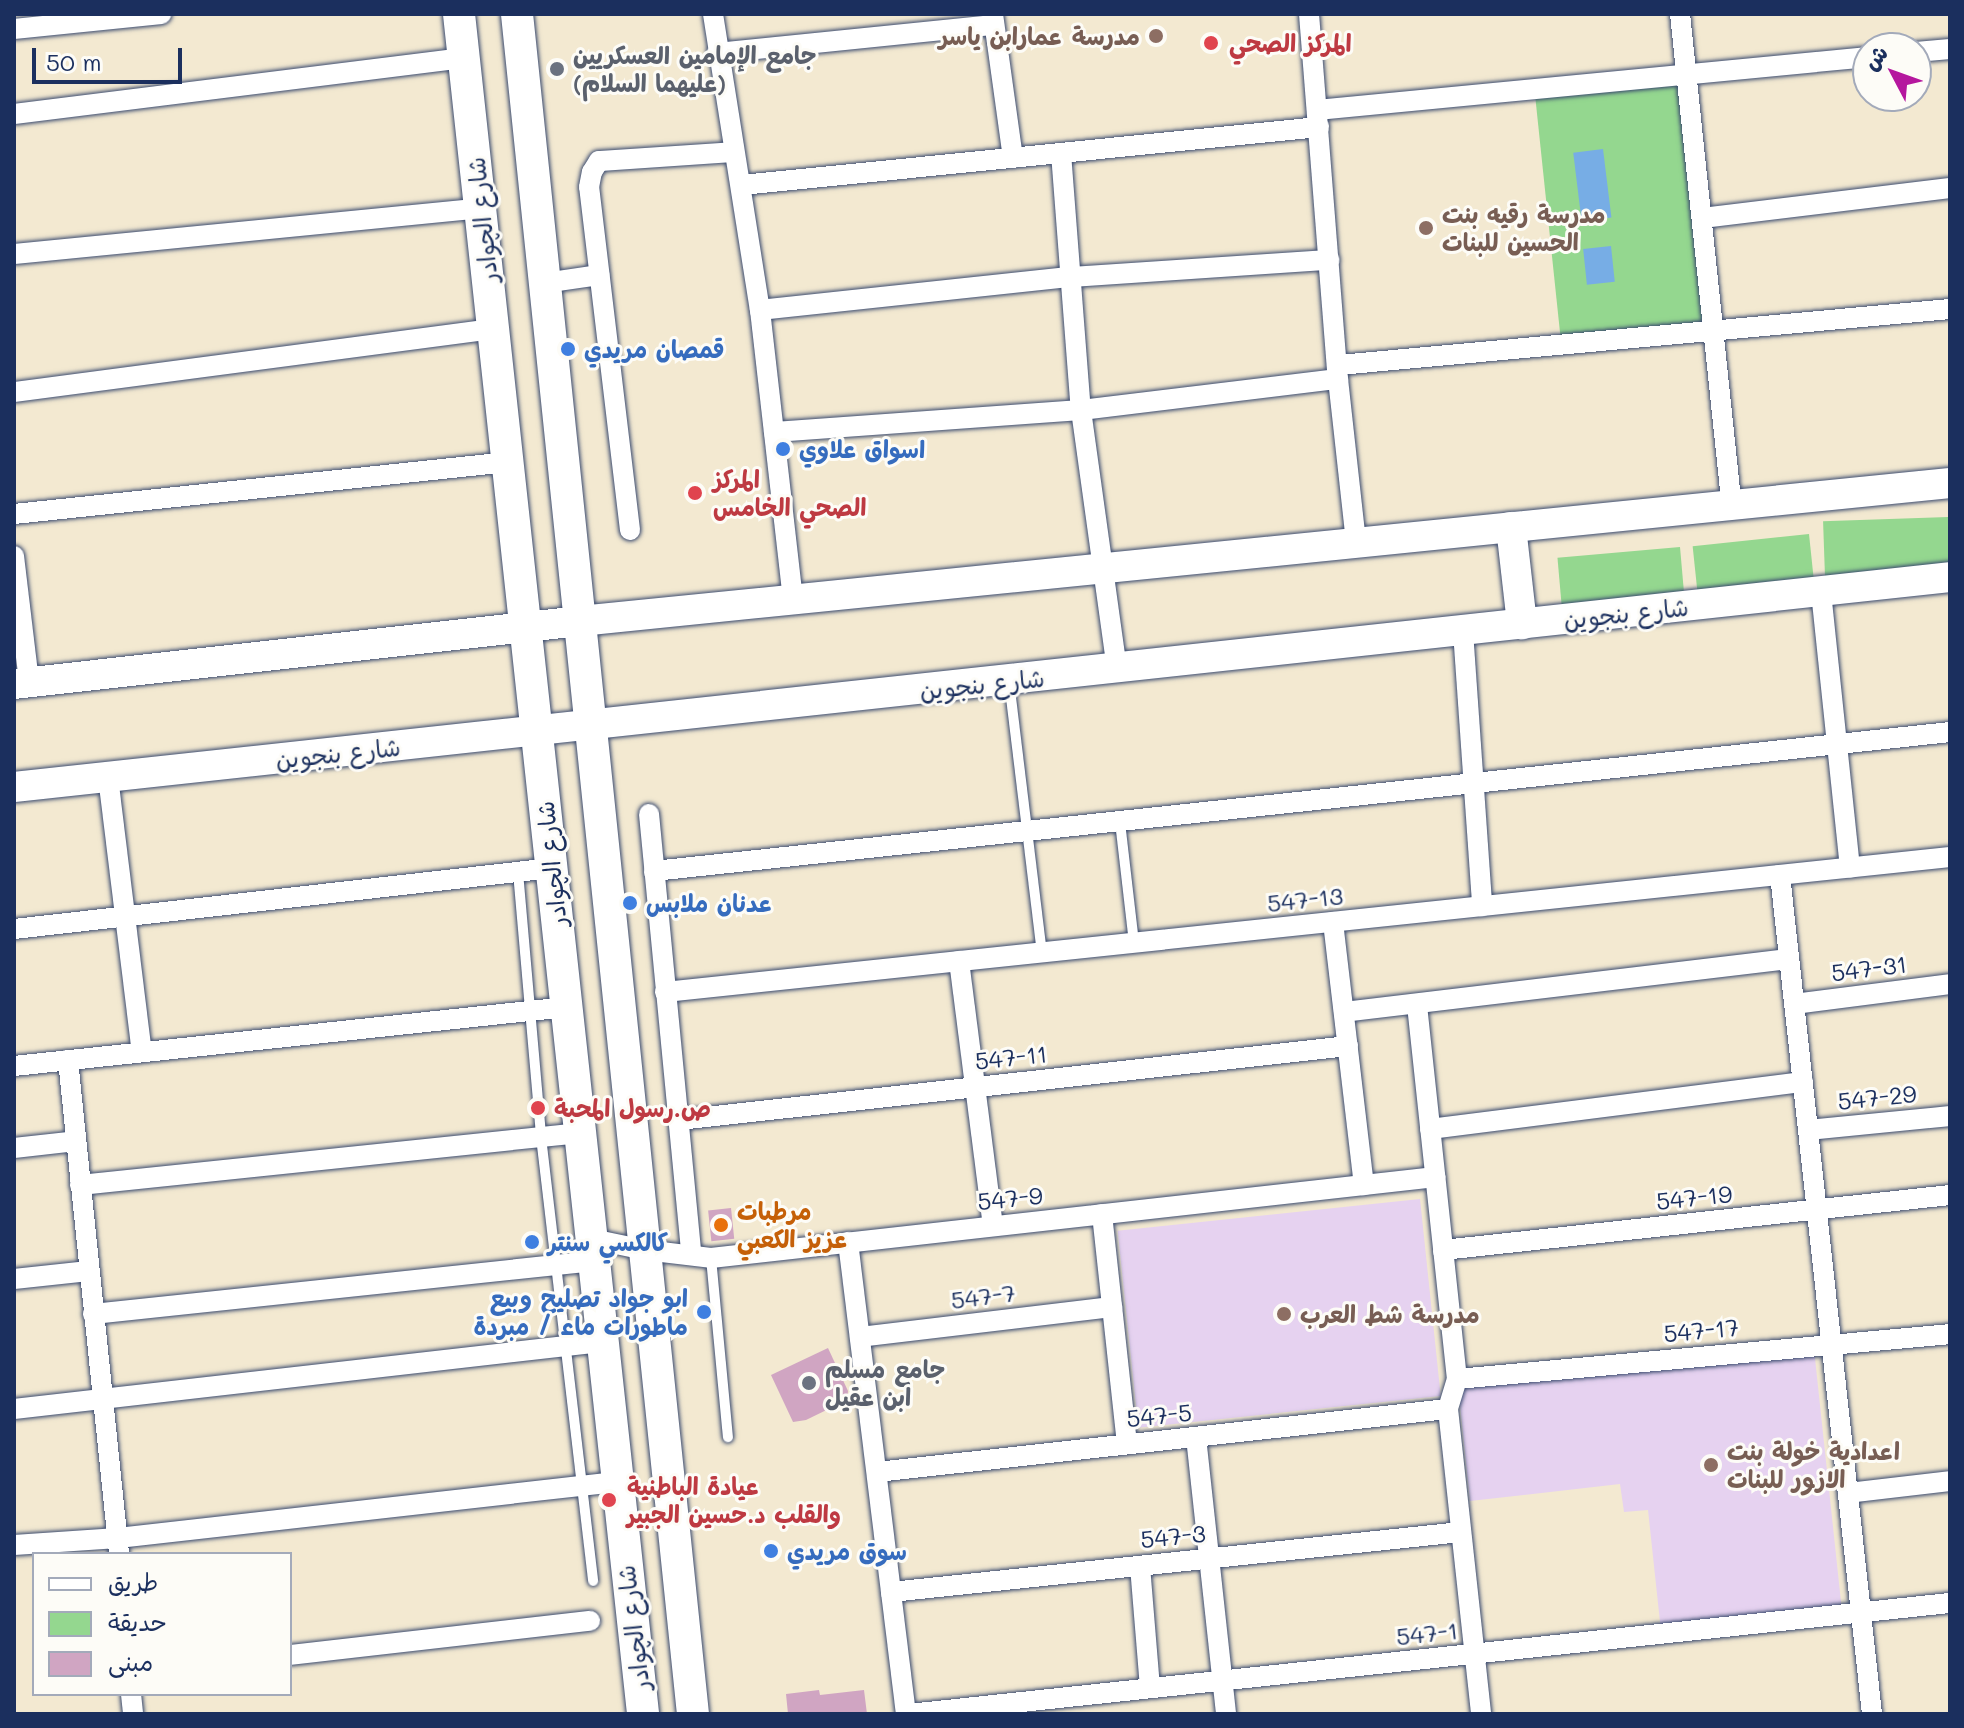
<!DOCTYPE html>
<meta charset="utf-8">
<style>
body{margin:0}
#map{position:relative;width:1964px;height:1728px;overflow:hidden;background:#f3e9d1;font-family:Mali,"Playpen Sans Arabic",sans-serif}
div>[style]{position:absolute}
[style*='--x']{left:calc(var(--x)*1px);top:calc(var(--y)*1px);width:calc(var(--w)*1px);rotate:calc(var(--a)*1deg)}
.built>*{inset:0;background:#e6d2f0;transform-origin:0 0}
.green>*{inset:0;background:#94d78f;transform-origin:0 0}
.water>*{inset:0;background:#77ade5;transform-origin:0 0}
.building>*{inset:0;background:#d0a5c2;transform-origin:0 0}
.roads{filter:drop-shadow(0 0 2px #3b4b6f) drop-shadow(0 0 2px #3b4b6f)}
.lane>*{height:10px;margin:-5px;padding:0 5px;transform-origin:5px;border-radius:5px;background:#fff}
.street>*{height:20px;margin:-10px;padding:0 10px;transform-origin:10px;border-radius:10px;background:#fff}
.secondary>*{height:30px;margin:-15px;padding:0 15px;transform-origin:15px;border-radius:15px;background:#fff}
.primary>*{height:32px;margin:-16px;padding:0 16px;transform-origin:16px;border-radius:16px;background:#fff}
.dots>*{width:22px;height:22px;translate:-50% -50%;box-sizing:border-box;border:4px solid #fdfcf7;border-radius:50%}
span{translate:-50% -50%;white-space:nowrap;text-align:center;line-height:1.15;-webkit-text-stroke:6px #fdfcf7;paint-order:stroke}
.education-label{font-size:24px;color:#785e54;font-weight:700}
.right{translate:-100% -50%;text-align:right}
.left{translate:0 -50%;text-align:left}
.health-label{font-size:24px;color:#be3a42;font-weight:700}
.worship-label{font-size:24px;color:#5b616d;font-weight:700}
.street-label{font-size:24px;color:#1b2f5e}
.shop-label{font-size:24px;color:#366cbe;font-weight:700}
.food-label{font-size:24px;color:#c56008;font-weight:700}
.frame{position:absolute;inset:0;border:16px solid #1b2f5e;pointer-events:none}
.legend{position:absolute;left:32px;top:1552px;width:260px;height:144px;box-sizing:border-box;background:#fdfcf7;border:2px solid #a3aaba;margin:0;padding:10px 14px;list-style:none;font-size:24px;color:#1b2f5e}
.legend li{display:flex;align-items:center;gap:16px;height:40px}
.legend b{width:40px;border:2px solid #a3aaba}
.north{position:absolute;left:1852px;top:32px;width:80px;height:80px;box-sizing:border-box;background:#fdfcf7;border:2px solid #a3aaba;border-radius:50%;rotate:311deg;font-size:22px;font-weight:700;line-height:32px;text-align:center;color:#1b2f5e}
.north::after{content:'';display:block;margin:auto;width:28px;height:36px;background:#b5179e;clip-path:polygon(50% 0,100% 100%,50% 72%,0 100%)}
.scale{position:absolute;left:32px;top:48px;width:150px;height:36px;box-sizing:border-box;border:4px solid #1b2f5e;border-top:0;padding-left:10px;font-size:24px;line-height:28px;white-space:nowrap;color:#1b2f5e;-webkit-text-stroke:6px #fdfcf7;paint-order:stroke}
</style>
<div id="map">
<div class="built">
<i style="left:1420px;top:1199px;width:198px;height:304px;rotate:84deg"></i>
<i style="clip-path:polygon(1814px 1349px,1842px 1611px,1661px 1631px,1648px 1510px,1624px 1512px,1620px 1484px,1470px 1501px,1459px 1395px,1465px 1388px)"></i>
</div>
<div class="green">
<i style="left:1687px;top:77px;width:257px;height:153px;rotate:84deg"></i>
<i style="left:1948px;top:517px;width:55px;height:125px;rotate:88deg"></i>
<i style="left:1809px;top:534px;width:51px;height:117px;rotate:84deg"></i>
<i style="left:1680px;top:547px;width:54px;height:123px;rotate:85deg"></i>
</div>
<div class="water">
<i style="left:1603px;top:149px;width:69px;height:30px;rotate:83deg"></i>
<i style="left:1611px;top:246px;width:36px;height:28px;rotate:84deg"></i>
</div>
<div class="building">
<i style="left:731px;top:1208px;width:31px;height:23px;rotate:84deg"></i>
<i style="clip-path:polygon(828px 1348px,848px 1391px,847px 1400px,806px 1420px,793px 1422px,771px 1375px)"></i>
<i style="clip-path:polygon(819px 1690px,820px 1695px,864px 1690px,867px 1714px,788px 1714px,786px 1694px)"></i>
</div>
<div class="roads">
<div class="lane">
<i style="--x:1009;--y:681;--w:273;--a:83.1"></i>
<i style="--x:1120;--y:822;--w:122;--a:83.4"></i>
<i style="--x:518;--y:872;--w:266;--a:85"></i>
<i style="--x:541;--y:1137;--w:447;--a:83.3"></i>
<i style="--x:711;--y:1258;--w:180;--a:84.6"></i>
</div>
<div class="street">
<i style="--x:713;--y:14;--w:300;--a:81"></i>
<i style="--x:760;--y:310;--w:291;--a:83.5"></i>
<i style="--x:993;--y:14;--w:145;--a:82.1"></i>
<i style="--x:1309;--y:14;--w:366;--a:85.5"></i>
<i style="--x:1338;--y:379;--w:165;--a:83.7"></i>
<i style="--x:1680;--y:14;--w:494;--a:84"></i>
<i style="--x:14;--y:29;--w:148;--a:-5.8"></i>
<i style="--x:1916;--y:52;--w:34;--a:-5"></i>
<i style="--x:717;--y:53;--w:278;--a:-5.8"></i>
<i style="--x:1317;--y:110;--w:554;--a:-5.49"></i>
<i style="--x:14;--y:114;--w:453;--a:-7.1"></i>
<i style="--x:1061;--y:153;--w:258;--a:85.6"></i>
<i style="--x:1081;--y:410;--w:261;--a:82.1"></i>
<i style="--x:742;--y:185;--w:580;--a:-5.74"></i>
<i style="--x:1702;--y:218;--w:250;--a:-6.9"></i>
<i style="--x:14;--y:254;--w:468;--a:-5.6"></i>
<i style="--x:545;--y:283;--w:55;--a:-8.4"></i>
<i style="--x:760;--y:310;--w:312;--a:-6.1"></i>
<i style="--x:1070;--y:277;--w:260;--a:-3.8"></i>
<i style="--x:1339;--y:365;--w:614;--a:-5.24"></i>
<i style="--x:14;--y:392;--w:484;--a:-7.5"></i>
<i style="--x:774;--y:432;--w:308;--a:-4.1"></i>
<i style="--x:1081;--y:410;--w:259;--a:-6.9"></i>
<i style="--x:14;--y:514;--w:497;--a:-6"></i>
<i style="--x:630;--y:530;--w:345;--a:-96.8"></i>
<i style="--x:589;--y:187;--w:15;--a:-79"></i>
<i style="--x:592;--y:172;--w:13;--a:-58"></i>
<i style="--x:599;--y:161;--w:135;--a:-3.8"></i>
<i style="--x:14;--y:556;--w:127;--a:83.2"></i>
<i style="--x:1821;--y:592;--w:277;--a:84"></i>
<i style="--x:1463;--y:631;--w:276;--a:86"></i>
<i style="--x:108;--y:777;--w:277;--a:83"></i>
<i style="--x:649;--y:814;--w:441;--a:84.5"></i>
<i style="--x:654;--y:871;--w:1303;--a:-6.12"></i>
<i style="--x:1780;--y:875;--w:844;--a:83.74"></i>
<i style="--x:1333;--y:922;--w:265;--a:83.3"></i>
<i style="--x:14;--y:929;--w:541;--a:-6.47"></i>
<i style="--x:959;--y:961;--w:267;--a:82.7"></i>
<i style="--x:665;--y:992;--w:1292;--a:-6"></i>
<i style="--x:1794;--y:1004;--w:157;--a:-7.3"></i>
<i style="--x:1417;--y:1005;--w:376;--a:83.9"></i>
<i style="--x:1457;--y:1379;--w:31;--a:107"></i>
<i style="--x:1448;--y:1409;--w:307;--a:83.8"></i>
<i style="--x:1344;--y:1012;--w:448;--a:-6.8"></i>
<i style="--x:68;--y:1060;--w:497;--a:84.1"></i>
<i style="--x:14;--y:1066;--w:556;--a:-6.09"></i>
<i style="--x:679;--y:1120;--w:673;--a:-6.31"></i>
<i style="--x:1430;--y:1129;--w:376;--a:-7.2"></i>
<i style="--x:1808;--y:1130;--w:143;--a:-5.6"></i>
<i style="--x:14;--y:1148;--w:62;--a:-6.4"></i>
<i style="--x:80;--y:1185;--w:503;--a:-5.94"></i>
<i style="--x:1102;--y:1214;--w:231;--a:83.8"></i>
<i style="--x:592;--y:1239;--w:54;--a:11.7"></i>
<i style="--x:645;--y:1250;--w:66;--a:6.9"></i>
<i style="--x:711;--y:1258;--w:729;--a:-6.38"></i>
<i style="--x:848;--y:1242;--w:476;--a:83"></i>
<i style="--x:1443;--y:1250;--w:510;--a:-6.19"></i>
<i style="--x:14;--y:1279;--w:75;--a:-6.1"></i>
<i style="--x:93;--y:1314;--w:504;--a:-6.04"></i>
<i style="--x:860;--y:1337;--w:254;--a:-6.8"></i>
<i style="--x:1457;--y:1379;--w:495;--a:-5.2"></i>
<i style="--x:14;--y:1409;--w:591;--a:-6.51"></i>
<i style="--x:1196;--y:1437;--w:279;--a:83.8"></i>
<i style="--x:877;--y:1472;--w:574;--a:-6.3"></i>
<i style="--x:1848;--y:1493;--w:103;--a:-6.7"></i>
<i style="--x:14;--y:1545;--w:104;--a:-3.9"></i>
<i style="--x:118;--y:1538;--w:501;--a:-6.42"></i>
<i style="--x:1140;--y:1566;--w:122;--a:85.3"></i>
<i style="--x:891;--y:1592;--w:573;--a:-6.01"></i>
<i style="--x:290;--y:1655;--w:302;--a:-6.5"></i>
<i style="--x:131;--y:1694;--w:20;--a:84"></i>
<i style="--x:909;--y:1714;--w:1047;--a:-6.09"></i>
</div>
<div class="secondary">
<i style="--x:1511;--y:527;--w:98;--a:83.5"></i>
<i style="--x:14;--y:684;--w:569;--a:-6.35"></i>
<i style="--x:580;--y:621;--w:1377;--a:-5.75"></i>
<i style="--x:14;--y:787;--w:1947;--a:-6.19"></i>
</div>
<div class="primary">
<i style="--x:459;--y:14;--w:1710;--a:83.82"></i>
<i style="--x:517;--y:14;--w:1709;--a:84.09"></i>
</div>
</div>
<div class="dots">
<i style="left:1156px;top:36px;background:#8d6e63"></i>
<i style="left:1211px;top:43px;background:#e0444e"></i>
<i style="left:557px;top:69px;background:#6b7280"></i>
<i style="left:1426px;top:228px;background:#8d6e63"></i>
<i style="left:568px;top:349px;background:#3f7fe0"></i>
<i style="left:783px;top:449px;background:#3f7fe0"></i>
<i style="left:695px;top:493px;background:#e0444e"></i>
<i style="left:630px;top:903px;background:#3f7fe0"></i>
<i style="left:538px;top:1108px;background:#e0444e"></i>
<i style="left:721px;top:1225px;background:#e8710a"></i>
<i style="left:532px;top:1242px;background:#3f7fe0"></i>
<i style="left:704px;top:1312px;background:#3f7fe0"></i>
<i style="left:1284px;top:1314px;background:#8d6e63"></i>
<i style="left:809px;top:1383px;background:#6b7280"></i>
<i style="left:1711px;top:1465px;background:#8d6e63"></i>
<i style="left:609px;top:1500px;background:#e0444e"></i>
<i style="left:771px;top:1551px;background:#3f7fe0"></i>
</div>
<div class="education-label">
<span class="right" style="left:1140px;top:36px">مدرسة عمارابن ياسر</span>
<span class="left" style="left:1442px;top:228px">مدرسة رقيه بنت<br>الحسين للبنات</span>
<span class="left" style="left:1300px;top:1314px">مدرسة شط العرب</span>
<span class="left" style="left:1727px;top:1465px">اعدادية خولة بنت<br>الازور للبنات</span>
</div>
<div class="health-label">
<span class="left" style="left:1229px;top:43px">المركز الصحي</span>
<span class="left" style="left:713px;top:493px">المركز<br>الصحي الخامس</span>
<span class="left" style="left:554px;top:1108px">ص.رسول المحبة</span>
<span class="left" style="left:627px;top:1500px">عيادة الباطنية<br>والقلب د.حسين الجبير</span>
</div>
<div class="worship-label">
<span class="left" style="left:573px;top:69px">جامع الإمامين العسكريين<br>(عليهما السلام)</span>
<span class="left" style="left:825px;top:1383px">جامع مسلم<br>ابن عقيل</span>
</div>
<div class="street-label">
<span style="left:482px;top:220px;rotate:-96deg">شارع الچوادر</span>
<span style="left:1626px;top:613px;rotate:-6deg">شارع بنجوين</span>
<span style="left:982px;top:684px;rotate:-6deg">شارع بنجوين</span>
<span style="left:338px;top:753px;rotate:-6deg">شارع بنجوين</span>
<span style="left:551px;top:864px;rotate:-96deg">شارع الچوادر</span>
<span style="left:1305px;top:899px;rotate:-6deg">547-13</span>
<span style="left:1869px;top:968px;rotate:-7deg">547-31</span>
<span style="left:1011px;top:1057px;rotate:-6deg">547-11</span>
<span style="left:1877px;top:1097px;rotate:-6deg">547-29</span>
<span style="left:1694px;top:1197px;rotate:-6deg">547-19</span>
<span style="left:1010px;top:1198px;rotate:-6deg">547-9</span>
<span style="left:983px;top:1296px;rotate:-7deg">547-7</span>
<span style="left:1701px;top:1330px;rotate:-5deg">547-17</span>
<span style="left:1159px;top:1415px;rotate:-6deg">547-5</span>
<span style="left:1173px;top:1536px;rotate:-6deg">547-3</span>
<span style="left:633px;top:1628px;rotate:-97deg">شارع الچوادر</span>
<span style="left:1427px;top:1633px;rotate:-6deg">547-1</span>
</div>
<div class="shop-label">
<span class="left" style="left:584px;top:349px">قمصان مريدي</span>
<span class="left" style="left:799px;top:449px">اسواق علاوي</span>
<span class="left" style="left:646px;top:903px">عدنان ملابس</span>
<span class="left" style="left:548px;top:1242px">كالكسي سنتر</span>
<span class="right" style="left:688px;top:1312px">ابو جواد تصليح وبيع<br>ماطورات ماء / مبردة</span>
<span class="left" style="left:787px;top:1551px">سوق مريدي</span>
</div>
<div class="food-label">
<span class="left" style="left:737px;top:1225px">مرطبات<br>عزيز الكعبي</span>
</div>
<div class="frame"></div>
<ul class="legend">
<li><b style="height:10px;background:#fff"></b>طريق</li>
<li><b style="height:22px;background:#94d78f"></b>حديقة</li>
<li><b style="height:22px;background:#d0a5c2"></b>مبنى</li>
</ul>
<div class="north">ش</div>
<div class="scale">50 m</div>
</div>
